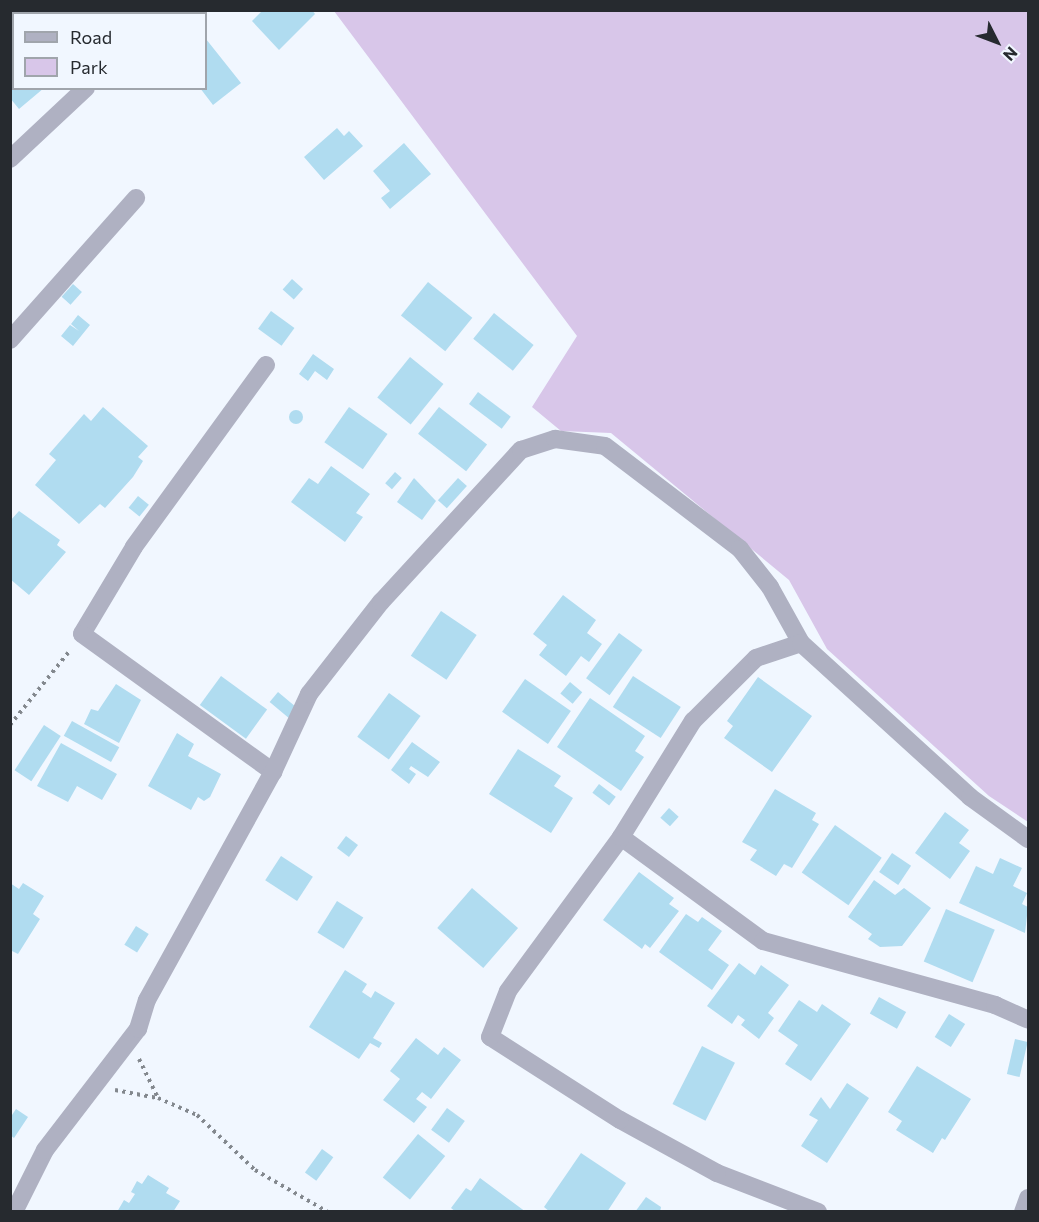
<!DOCTYPE html>
<style>
body{margin:0}
#map{position:relative;width:1039px;height:1222px;overflow:hidden;background:#f1f7ff;font-family:Commissioner,sans-serif}
div>[style]{position:absolute}
[style*='--x']{left:calc(var(--x)*1px);top:calc(var(--y)*1px);width:calc(var(--w)*1px);rotate:calc(var(--a)*1deg)}
.green>*{inset:0;background:#d8c6e9}
.building>*{inset:0;background:#b0dcf0;transform-origin:0 0}
.round{border-radius:50%}
.path>*{height:4px;margin-top:-2px;transform-origin:0;background:repeating-linear-gradient(90deg,#83888e 0 3px,transparent 0 7.5px)}
.street>*{height:18px;margin:-9px;padding:0 9px;transform-origin:9px;border-radius:9px;background:#afb1c2}
span{translate:-50% -50%;white-space:nowrap;text-align:center;line-height:1.15;-webkit-text-stroke:4.5px #f1f7ff;paint-order:stroke}
.frame{position:absolute;inset:0;border:12px solid #262a2f;pointer-events:none}
.legend{position:absolute;left:12px;top:12px;width:195px;height:78px;box-sizing:border-box;background:#f1f7ff;border:2px solid #a0a5ac;margin:0;padding:8px 10px;list-style:none;font-size:18px;color:#262a2f}
.legend li{display:flex;align-items:center;gap:12px;height:30px}
.legend b{width:30px;border:2px solid #a0a5ac}
.north{position:absolute;left:967px;top:12px;width:60px;height:60px;-webkit-text-stroke:4px #f1f7ff;paint-order:stroke;rotate:132deg;font-size:16px;font-weight:700;line-height:24px;text-align:center;color:#262a2f}
.north::after{content:'';display:block;margin:auto;width:21px;height:27px;background:#262a2f;clip-path:polygon(50% 0,100% 100%,50% 72%,0 100%)}
</style>
<div id="map">
<div class="green">
<i style="clip-path:polygon(334px 11px,1028px 11px,1028px 822px,989px 796px,827px 649px,789px 580px,611px 433px,561px 431px,532px 407px,577px 336px)"></i>
</div>
<div class="building">
<i style="clip-path:polygon(263px 10px,312px 10px,315px 14px,279px 50px,252px 21px)"></i>
<i style="clip-path:polygon(14px 33px,14px 88px,44px 88px,19px 109px,10px 98px)"></i>
<i style="clip-path:polygon(206px 39px,241px 83px,213px 105px,200px 88px,206px 88px)"></i>
<i style="clip-path:polygon(337px 128px,344px 136px,349px 131px,363px 146px,324px 180px,304px 157px)"></i>
<i style="clip-path:polygon(404px 143px,431px 174px,390px 209px,381px 198px,390px 191px,373px 171px)"></i>
<i style="left:292px;top:279px;width:15px;height:14px;rotate:42deg"></i>
<i style="left:428px;top:282px;width:57px;height:43px;rotate:39deg"></i>
<i style="left:73px;top:284px;width:12px;height:17px;rotate:42deg"></i>
<i style="left:271px;top:311px;width:29px;height:22px;rotate:36deg"></i>
<i style="left:494px;top:313px;width:51px;height:33px;rotate:39deg"></i>
<i style="clip-path:polygon(78px 315px,90px 325px,73px 346px,61px 336px,70px 325px,79px 331px,71px 324px)"></i>
<i style="clip-path:polygon(313px 354px,334px 369px,327px 380px,315px 371px,308px 381px,299px 374px)"></i>
<i style="left:410px;top:357px;width:43px;height:52px;rotate:39deg"></i>
<i style="left:478px;top:392px;width:41px;height:15px;rotate:37deg"></i>
<i style="clip-path:polygon(103px 407px,148px 446px,138px 457px,143px 461px,133px 477px,105px 508px,100px 504px,79px 524px,35px 485px,56px 460px,49px 454px,84px 414px,91px 421px)"></i>
<i style="left:349px;top:407px;width:47px;height:43px;rotate:35deg"></i>
<i style="left:439px;top:407px;width:61px;height:34px;rotate:38deg"></i>
<i class="round" style="left:289px;top:410px;width:14px;height:14px"></i>
<i style="clip-path:polygon(331px 466px,370px 494px,356px 513px,363px 517px,345px 542px,291px 502px,309px 478px,318px 484px)"></i>
<i style="left:395px;top:472px;width:9px;height:15px;rotate:41deg"></i>
<i style="clip-path:polygon(414px 478px,436px 501px,422px 520px,397px 502px)"></i>
<i style="left:458px;top:478px;width:12px;height:30px;rotate:42deg"></i>
<i style="left:138px;top:496px;width:14px;height:15px;rotate:39deg"></i>
<i style="clip-path:polygon(19px 511px,60px 540px,57px 545px,66px 552px,29px 595px,10px 579px,10px 521px)"></i>
<i style="clip-path:polygon(563px 595px,596px 620px,587px 633px,602px 644px,589px 662px,581px 656px,566px 676px,539px 655px,547px 645px,533px 634px)"></i>
<i style="left:441px;top:611px;width:43px;height:54px;rotate:34deg"></i>
<i style="left:619px;top:633px;width:29px;height:56px;rotate:36deg"></i>
<i style="left:221px;top:676px;width:57px;height:36px;rotate:36deg"></i>
<i style="left:633px;top:676px;width:57px;height:37px;rotate:33deg"></i>
<i style="clip-path:polygon(758px 677px,812px 716px,772px 772px,724px 738px,733px 726px,727px 721px)"></i>
<i style="left:525px;top:679px;width:56px;height:40px;rotate:35deg"></i>
<i style="left:570px;top:682px;width:16px;height:15px;rotate:40deg"></i>
<i style="clip-path:polygon(116px 684px,141px 700px,119px 743px,84px 724px,91px 709px,98px 711px)"></i>
<i style="left:278px;top:692px;width:25px;height:13px;rotate:40deg"></i>
<i style="left:389px;top:693px;width:39px;height:54px;rotate:36deg"></i>
<i style="clip-path:polygon(590px 698px,645px 736px,635px 751px,644px 757px,621px 791px,557px 747px)"></i>
<i style="left:72px;top:721px;width:54px;height:17px;rotate:29deg"></i>
<i style="left:44px;top:725px;width:20px;height:54px;rotate:33deg"></i>
<i style="clip-path:polygon(177px 733px,194px 744px,188px 756px,221px 774px,210px 797px,204px 801px,198px 797px,191px 810px,148px 786px)"></i>
<i style="clip-path:polygon(412px 742px,440px 762px,428px 777px,411px 766px,409px 769px,416px 774px,409px 784px,391px 770px)"></i>
<i style="clip-path:polygon(61px 743px,117px 774px,102px 800px,77px 786px,68px 802px,37px 786px)"></i>
<i style="clip-path:polygon(518px 749px,561px 776px,554px 786px,573px 798px,551px 833px,489px 794px)"></i>
<i style="left:599px;top:784px;width:21px;height:11px;rotate:37deg"></i>
<i style="clip-path:polygon(775px 789px,816px 813px,812px 820px,819px 824px,792px 868px,784px 864px,776px 876px,750px 860px,757px 850px,742px 842px)"></i>
<i style="left:669px;top:808px;width:13px;height:13px;rotate:42deg"></i>
<i style="clip-path:polygon(945px 812px,969px 830px,959px 843px,970px 851px,950px 879px,915px 853px)"></i>
<i style="left:835px;top:825px;width:57px;height:58px;rotate:35deg"></i>
<i style="left:346px;top:836px;width:15px;height:15px;rotate:37deg"></i>
<i style="left:892px;top:853px;width:23px;height:23px;rotate:34deg"></i>
<i style="left:281px;top:856px;width:38px;height:29px;rotate:33deg"></i>
<i style="clip-path:polygon(1000px 858px,1022px 868px,1013px 886px,1027px 893px,1022px 904px,1028px 907px,1025px 933px,959px 903px,976px 866px,993px 874px)"></i>
<i style="clip-path:polygon(639px 872px,674px 898px,669px 904px,679px 911px,650px 948px,645px 944px,642px 949px,603px 920px)"></i>
<i style="clip-path:polygon(874px 880px,895px 895px,904px 888px,931px 908px,902px 946px,880px 947px,868px 939px,872px 934px,848px 917px)"></i>
<i style="clip-path:polygon(10px 883px,19px 889px,23px 883px,44px 896px,33px 914px,40px 919px,18px 954px,10px 950px)"></i>
<i style="left:472px;top:888px;width:61px;height:53px;rotate:41deg"></i>
<i style="left:337px;top:901px;width:31px;height:37px;rotate:32deg"></i>
<i style="left:946px;top:909px;width:53px;height:57px;rotate:23deg"></i>
<i style="clip-path:polygon(686px 914px,698px 922px,702px 917px,722px 931px,708px 950px,729px 965px,712px 990px,659px 952px)"></i>
<i style="left:136px;top:926px;width:15px;height:22px;rotate:32deg"></i>
<i style="clip-path:polygon(739px 963px,755px 975px,761px 965px,789px 985px,768px 1013px,774px 1018px,759px 1039px,741px 1025px,745px 1020px,738px 1015px,732px 1024px,707px 1006px)"></i>
<i style="clip-path:polygon(345px 970px,367px 984px,362px 992px,371px 998px,375px 991px,395px 1003px,373px 1038px,382px 1043px,379px 1048px,370px 1043px,359px 1059px,309px 1027px)"></i>
<i style="left:879px;top:997px;width:31px;height:19px;rotate:29deg"></i>
<i style="clip-path:polygon(799px 1000px,817px 1012px,822px 1004px,851px 1024px,811px 1081px,785px 1064px,798px 1045px,778px 1031px)"></i>
<i style="left:949px;top:1014px;width:19px;height:27px;rotate:32deg"></i>
<i style="clip-path:polygon(416px 1038px,438px 1055px,444px 1047px,461px 1060px,431px 1099px,422px 1092px,416px 1099px,427px 1107px,414px 1123px,383px 1100px,400px 1079px,390px 1071px)"></i>
<i style="left:1015px;top:1039px;width:13px;height:36px;rotate:13deg"></i>
<i style="left:702px;top:1046px;width:37px;height:65px;rotate:27deg"></i>
<i style="clip-path:polygon(917px 1066px,971px 1099px,945px 1140px,942px 1138px,933px 1153px,896px 1130px,902px 1121px,888px 1112px)"></i>
<i style="clip-path:polygon(847px 1083px,869px 1098px,827px 1163px,801px 1146px,818px 1120px,809px 1115px,821px 1097px,830px 1109px)"></i>
<i style="left:447px;top:1108px;width:22px;height:27px;rotate:36deg"></i>
<i style="clip-path:polygon(16px 1109px,28px 1117px,14px 1138px,10px 1135px,10px 1118px)"></i>
<i style="left:418px;top:1134px;width:35px;height:56px;rotate:39deg"></i>
<i style="left:322px;top:1149px;width:14px;height:29px;rotate:36deg"></i>
<i style="clip-path:polygon(581px 1153px,626px 1183px,607px 1212px,550px 1212px,544px 1207px)"></i>
<i style="clip-path:polygon(148px 1175px,169px 1188px,166px 1193px,180px 1201px,173px 1212px,117px 1212px,124px 1200px,129px 1203px,135px 1194px,131px 1192px,137px 1181px,142px 1184px)"></i>
<i style="clip-path:polygon(480px 1178px,526px 1212px,456px 1212px,451px 1208px,466px 1188px,471px 1191px)"></i>
<i style="clip-path:polygon(646px 1197px,661px 1207px,660px 1212px,635px 1212px)"></i>
</div>
<div class="path">
<i style="--x:10;--y:725;--w:97;--a:-51.2"></i>
<i style="--x:139;--y:1059;--w:43;--a:64"></i>
<i style="--x:158;--y:1098;--w:43;--a:23.6"></i>
<i style="--x:197;--y:1115;--w:80;--a:43.5"></i>
<i style="--x:255;--y:1170;--w:84;--a:29.9"></i>
<i style="--x:115;--y:1090;--w:43;--a:10.8"></i>
</div>
<div class="street">
<i style="--x:167;--y:14;--w:5;--a:-53"></i>
<i style="--x:10;--y:159;--w:104;--a:-43.1"></i>
<i style="--x:10;--y:340;--w:190;--a:-48.4"></i>
<i style="--x:266;--y:365;--w:225;--a:126"></i>
<i style="--x:134;--y:547;--w:101;--a:120.9"></i>
<i style="--x:82;--y:634;--w:236;--a:35.8"></i>
<i style="--x:621;--y:837;--w:176;--a:36.2"></i>
<i style="--x:763;--y:941;--w:241;--a:15.4"></i>
<i style="--x:995;--y:1005;--w:36;--a:24"></i>
<i style="--x:14;--y:1212;--w:69;--a:-63.4"></i>
<i style="--x:45;--y:1150;--w:153;--a:-52.5"></i>
<i style="--x:138;--y:1029;--w:30;--a:-73"></i>
<i style="--x:147;--y:1000;--w:260;--a:-61.1"></i>
<i style="--x:273;--y:772;--w:86;--a:-65.2"></i>
<i style="--x:309;--y:694;--w:117;--a:-52"></i>
<i style="--x:381;--y:602;--w:207;--a:-47.4"></i>
<i style="--x:521;--y:450;--w:36;--a:-18"></i>
<i style="--x:555;--y:439;--w:50;--a:8"></i>
<i style="--x:605;--y:446;--w:170;--a:37.3"></i>
<i style="--x:740;--y:549;--w:48;--a:51.7"></i>
<i style="--x:770;--y:587;--w:64;--a:61"></i>
<i style="--x:818;--y:1212;--w:108;--a:-158.9"></i>
<i style="--x:717;--y:1173;--w:111;--a:-151.3"></i>
<i style="--x:620;--y:1120;--w:154;--a:-147.4"></i>
<i style="--x:490;--y:1037;--w:49;--a:-68.6"></i>
<i style="--x:508;--y:991;--w:191;--a:-53.7"></i>
<i style="--x:621;--y:837;--w:137;--a:-58.2"></i>
<i style="--x:693;--y:721;--w:89;--a:-45"></i>
<i style="--x:756;--y:658;--w:47;--a:-18.4"></i>
<i style="--x:801;--y:643;--w:229;--a:42.3"></i>
<i style="--x:970;--y:797;--w:72;--a:35.9"></i>
<i style="--x:1023;--y:1212;--w:15;--a:-70"></i>
</div>
<div class="frame"></div>
<ul class="legend">
<li><b style="height:8px;background:#afb1c2"></b>Road</li>
<li><b style="height:16px;background:#d8c6e9"></b>Park</li>
</ul>
<div class="north">N</div>
</div>
